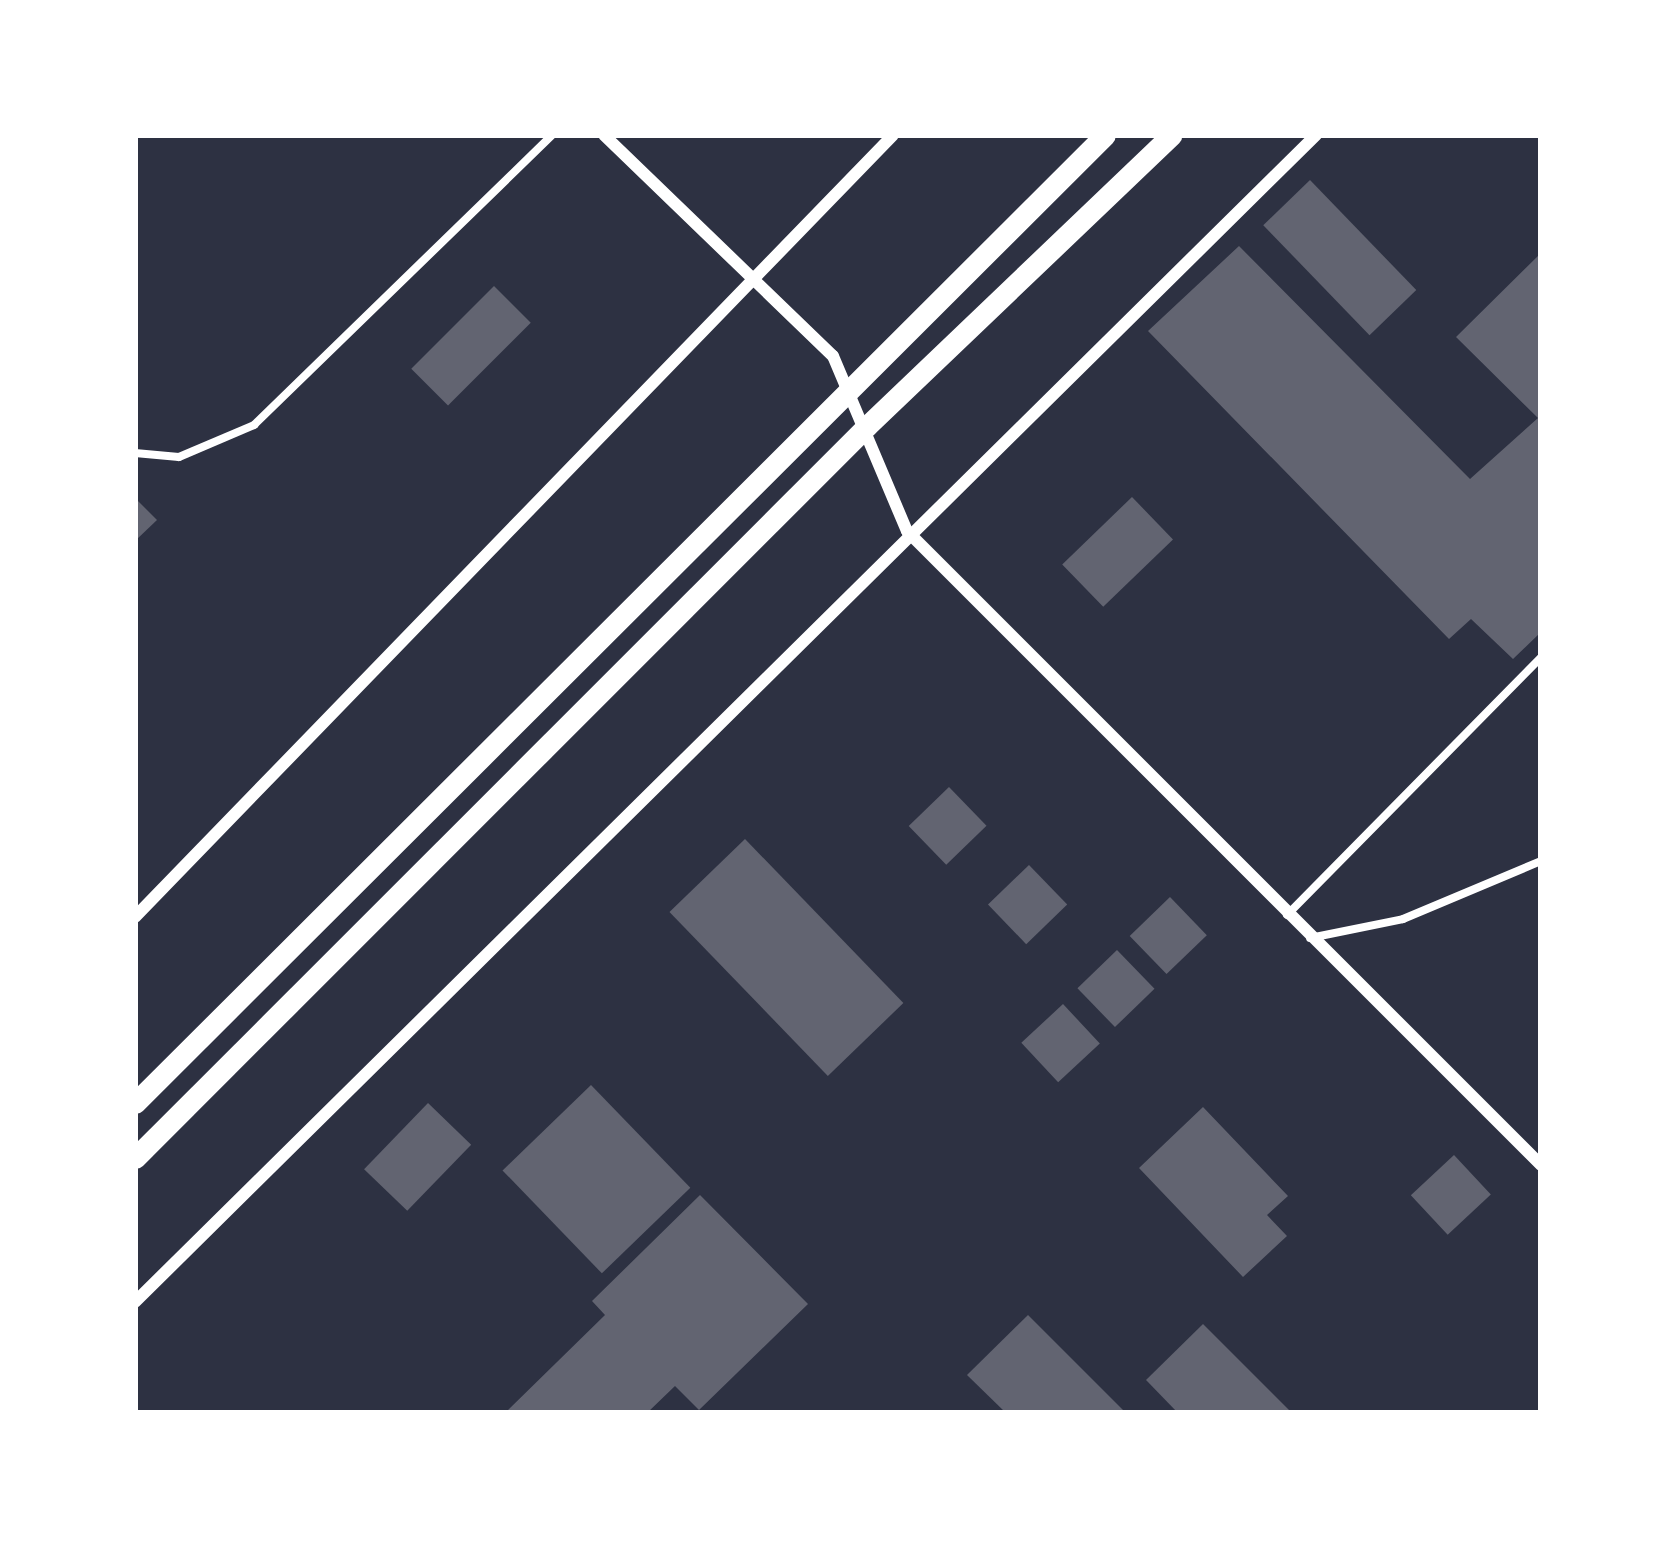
<!DOCTYPE html>
<style>
body{margin:0}
#map{position:relative;width:1676px;height:1548px;overflow:hidden;background:#2d3142;font-family:"Titillium Web",sans-serif}
div>[style]{position:absolute}
[style*='--x']{left:calc(var(--x)*1px);top:calc(var(--y)*1px);width:calc(var(--w)*1px);rotate:calc(var(--a)*1deg)}
.building>*{inset:0;background:#626471;transform-origin:0 0}
.service>*{height:8px;margin:-4px;padding:0 4px;transform-origin:4px;border-radius:4px;background:#fff}
.minor>*{height:12px;margin:-6px;padding:0 6px;transform-origin:6px;border-radius:6px;background:#fff}
.secondary>*{height:21px;margin:-10.5px;padding:0 10.5px;transform-origin:10.5px;border-radius:10.5px;background:#fff}
span{translate:-50% -50%;white-space:nowrap;text-align:center;line-height:1.15;-webkit-text-stroke:10px #fff;paint-order:stroke}
.frame{position:absolute;inset:0;border:138px solid #fff;pointer-events:none}
</style>
<div id="map">
<div class="building">
<i style="left:1310px;top:180px;width:153px;height:65px;rotate:46deg"></i>
<i style="clip-path:polygon(1239px 246px,1470px 479px,1538px 418px,1456px 337px,1541px 253px,1541px 632px,1513px 659px,1471px 619px,1449px 639px,1148px 331px)"></i>
<i style="left:494px;top:286px;width:52px;height:117px;rotate:45deg"></i>
<i style="left:1132px;top:497px;width:59px;height:97px;rotate:46deg"></i>
<i style="clip-path:polygon(135px 498px,157px 520px,135px 541px)"></i>
<i style="left:949px;top:787px;width:54px;height:56px;rotate:46deg"></i>
<i style="left:745px;top:839px;width:228px;height:105px;rotate:46deg"></i>
<i style="left:1029px;top:865px;width:55px;height:57px;rotate:46deg"></i>
<i style="left:1170px;top:897px;width:53px;height:56px;rotate:46deg"></i>
<i style="left:1117px;top:950px;width:54px;height:55px;rotate:46deg"></i>
<i style="left:1063px;top:1004px;width:54px;height:57px;rotate:47deg"></i>
<i style="left:591px;top:1085px;width:143px;height:123px;rotate:46deg"></i>
<i style="left:428px;top:1103px;width:60px;height:92px;rotate:44deg"></i>
<i style="clip-path:polygon(1203px 1107px,1288px 1196px,1267px 1215px,1287px 1236px,1243px 1277px,1139px 1168px)"></i>
<i style="left:1454px;top:1155px;width:54px;height:59px;rotate:47deg"></i>
<i style="clip-path:polygon(700px 1195px,808px 1304px,699px 1410px,675px 1386px,647px 1413px,505px 1413px,605px 1315px,592px 1301px)"></i>
<i style="clip-path:polygon(1028px 1315px,1126px 1413px,1006px 1413px,967px 1375px)"></i>
<i style="clip-path:polygon(1203px 1324px,1292px 1413px,1178px 1413px,1146px 1380px)"></i>
</div>
<div class="service">
<i style="--x:135;--y:453;--w:44;--a:5.2"></i>
<i style="--x:179;--y:457;--w:82;--a:-23.1"></i>
<i style="--x:254;--y:425;--w:416;--a:-44.2"></i>
<i style="--x:1287;--y:915;--w:362;--a:-45.4"></i>
<i style="--x:1310;--y:938;--w:95;--a:-11.5"></i>
<i style="--x:1403;--y:919;--w:150;--a:-22.8"></i>
</div>
<div class="minor">
<i style="--x:604;--y:135;--w:318;--a:44"></i>
<i style="--x:833;--y:356;--w:190;--a:67.1"></i>
<i style="--x:907;--y:531;--w:897;--a:45"></i>
<i style="--x:135;--y:917;--w:1089;--a:-45.89"></i>
<i style="--x:135;--y:1302;--w:1660;--a:-44.66"></i>
</div>
<div class="secondary">
<i style="--x:135;--y:1103;--w:1370;--a:-44.94"></i>
<i style="--x:135;--y:1158;--w:1035;--a:-45"></i>
<i style="--x:867;--y:426;--w:421;--a:-43.7"></i>
</div>
<div class="frame"></div>
</div>
